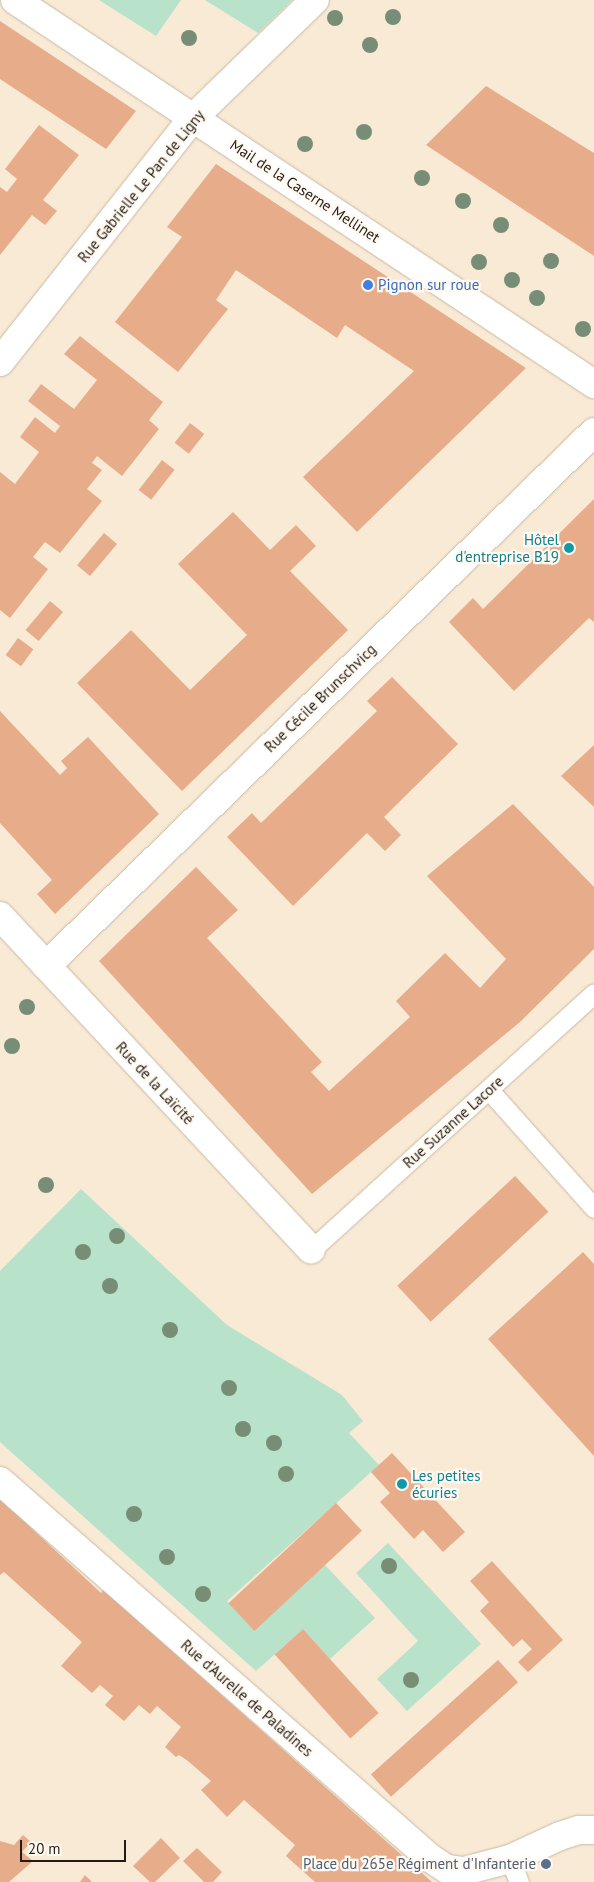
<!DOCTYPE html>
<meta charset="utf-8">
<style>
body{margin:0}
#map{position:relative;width:594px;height:1882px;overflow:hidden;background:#f9ead5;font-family:"PT Sans",sans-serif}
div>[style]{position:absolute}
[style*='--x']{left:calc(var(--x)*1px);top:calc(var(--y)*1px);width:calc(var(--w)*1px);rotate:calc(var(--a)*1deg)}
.green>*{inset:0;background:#b8e2c9}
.building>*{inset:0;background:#e7ac8a;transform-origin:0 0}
.roads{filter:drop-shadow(0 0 1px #c7baa5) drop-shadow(0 0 1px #c7baa5)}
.lane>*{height:19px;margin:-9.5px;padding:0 9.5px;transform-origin:9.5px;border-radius:9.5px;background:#fff}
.street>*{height:28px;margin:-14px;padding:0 14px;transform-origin:14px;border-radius:14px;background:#fff}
.trees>*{width:16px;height:16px;margin:-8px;border-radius:50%;background:#788d76}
.dots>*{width:14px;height:14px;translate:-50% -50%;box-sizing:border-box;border:2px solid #fff9f1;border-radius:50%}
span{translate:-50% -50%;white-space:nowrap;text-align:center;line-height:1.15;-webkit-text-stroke:4.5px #fff9f1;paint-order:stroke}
.street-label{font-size:15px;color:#211c15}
.shop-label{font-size:15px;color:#366cbe}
.left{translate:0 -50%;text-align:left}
.culture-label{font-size:15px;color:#0d838f}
.right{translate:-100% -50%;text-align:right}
.service-label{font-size:15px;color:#4e5e75}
.scale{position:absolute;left:20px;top:1840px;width:106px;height:22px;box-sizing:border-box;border:2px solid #211c15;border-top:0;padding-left:6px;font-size:15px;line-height:18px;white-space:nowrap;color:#211c15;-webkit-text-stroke:4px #fff9f1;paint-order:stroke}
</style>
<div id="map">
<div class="green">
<i style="clip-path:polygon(99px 0,181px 0,156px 36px)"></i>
<i style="clip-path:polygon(205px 0,292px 0,258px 33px)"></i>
<i style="clip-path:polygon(81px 1189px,227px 1325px,342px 1395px,363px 1421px,349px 1433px,379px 1465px,227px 1601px,254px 1630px,325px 1565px,375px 1618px,330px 1659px,303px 1629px,256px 1671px,0 1442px,0 1271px)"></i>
<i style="clip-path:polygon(388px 1543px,481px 1644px,407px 1711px,377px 1679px,418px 1641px,356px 1573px)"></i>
</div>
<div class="building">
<i style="clip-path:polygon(0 21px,136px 111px,106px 149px,0 79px)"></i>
<i style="clip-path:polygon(486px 86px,594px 153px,594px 256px,426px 145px)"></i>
<i style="clip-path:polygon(39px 125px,79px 155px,43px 200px,57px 211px,45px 225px,32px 215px,0 255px,0 187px,7px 192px,17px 179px,5px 169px)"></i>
<i style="clip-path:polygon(216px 164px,526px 368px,357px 532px,303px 477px,414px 371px,345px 325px,337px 338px,236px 270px,216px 300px,228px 309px,178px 372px,115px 322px,182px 237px,167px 227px)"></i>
<i style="clip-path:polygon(80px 336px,163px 402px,149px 420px,159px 429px,122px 476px,97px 456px,92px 463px,102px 470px,87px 489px,102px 501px,60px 553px,45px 542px,33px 557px,48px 569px,10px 618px,0 610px,0 472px,15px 484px,39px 452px,20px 437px,35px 417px,55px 433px,60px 426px,28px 401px,41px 384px,74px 409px,97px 380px,64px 354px)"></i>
<i style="left:190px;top:423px;width:18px;height:25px;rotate:38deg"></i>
<i style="left:162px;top:460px;width:16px;height:38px;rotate:38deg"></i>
<i style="clip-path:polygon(594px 499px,594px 622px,589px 618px,514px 691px,449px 622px,473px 598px,483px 609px)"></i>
<i style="clip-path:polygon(233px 512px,270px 550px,296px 525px,316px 546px,290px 571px,348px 630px,182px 791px,77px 683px,131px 630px,190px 690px,247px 635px,178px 564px)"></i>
<i style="left:104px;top:533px;width:17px;height:42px;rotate:40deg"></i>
<i style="left:50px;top:601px;width:17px;height:38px;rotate:40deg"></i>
<i style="left:18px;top:638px;width:19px;height:21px;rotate:36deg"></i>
<i style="clip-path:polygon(392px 677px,458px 744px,384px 817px,401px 835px,385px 851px,367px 833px,293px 906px,227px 837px,252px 813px,261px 823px,377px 711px,367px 701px)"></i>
<i style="clip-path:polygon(0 711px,60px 775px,67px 768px,61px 761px,88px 737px,159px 814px,55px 914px,37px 894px,52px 880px,0 823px)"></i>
<i style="clip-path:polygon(594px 745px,594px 807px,561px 776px)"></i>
<i style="clip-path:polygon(513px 804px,594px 887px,594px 949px,520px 1022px,312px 1194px,99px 961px,196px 867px,238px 910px,207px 938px,322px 1062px,311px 1072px,329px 1091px,410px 1017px,396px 1001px,445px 953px,480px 988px,506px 959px,427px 876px)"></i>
<i style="left:515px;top:1176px;width:49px;height:161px;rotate:47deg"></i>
<i style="clip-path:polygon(583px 1252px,594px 1264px,594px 1456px,488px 1339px)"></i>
<i style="clip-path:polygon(392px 1453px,465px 1532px,443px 1552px,423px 1530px,414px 1539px,380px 1502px,390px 1493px,371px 1472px)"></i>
<i style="clip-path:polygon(0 1499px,101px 1593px,103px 1590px,118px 1603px,432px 1882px,315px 1882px,286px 1856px,295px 1845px,244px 1800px,227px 1817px,201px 1790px,211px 1781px,188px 1761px,179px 1755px,176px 1757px,165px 1747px,181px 1727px,157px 1706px,150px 1714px,139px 1705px,124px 1721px,105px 1705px,113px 1696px,100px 1685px,92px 1693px,61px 1666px,82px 1642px,4px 1572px,0 1575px)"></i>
<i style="left:336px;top:1503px;width:38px;height:147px;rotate:47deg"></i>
<i style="clip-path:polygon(492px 1561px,563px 1640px,528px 1672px,518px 1662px,532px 1649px,522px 1639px,513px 1647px,480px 1611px,489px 1602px,470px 1581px)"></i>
<i style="left:303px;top:1629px;width:113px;height:38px;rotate:48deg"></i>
<i style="left:498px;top:1660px;width:30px;height:171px;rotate:48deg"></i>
<i style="clip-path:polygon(23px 1835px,31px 1842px,22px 1852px,33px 1861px,9px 1882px,0 1882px,0 1841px,14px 1845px)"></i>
<i style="clip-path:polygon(161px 1838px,180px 1858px,155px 1882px,150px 1882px,133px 1866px)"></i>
<i style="clip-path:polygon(197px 1848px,222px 1872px,213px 1882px,204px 1882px,183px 1861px)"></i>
<i style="clip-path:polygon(85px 1875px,92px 1882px,80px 1882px)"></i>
</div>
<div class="roads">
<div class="lane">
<i style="--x:489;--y:1090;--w:158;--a:48.3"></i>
<i style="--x:311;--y:1250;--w:382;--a:-42.2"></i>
<i style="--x:510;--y:1859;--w:25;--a:69"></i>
</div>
<div class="street">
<i style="--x:15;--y:0;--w:695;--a:33.55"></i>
<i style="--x:0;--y:362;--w:310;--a:-51.7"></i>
<i style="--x:192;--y:119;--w:171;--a:-44.1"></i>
<i style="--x:0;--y:916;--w:456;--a:47"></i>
<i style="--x:46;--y:966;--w:765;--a:-44.26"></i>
<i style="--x:0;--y:1481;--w:572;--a:41.24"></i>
<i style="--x:430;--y:1858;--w:20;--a:33"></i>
<i style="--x:447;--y:1869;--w:17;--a:7"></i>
<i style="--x:464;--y:1871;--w:48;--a:-14.6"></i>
<i style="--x:510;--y:1859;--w:55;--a:-24.7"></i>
<i style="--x:560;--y:1836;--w:20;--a:-18"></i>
<i style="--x:579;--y:1830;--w:15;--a:0"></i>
</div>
</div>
<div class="trees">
<i style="left:393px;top:17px"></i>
<i style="left:335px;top:18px"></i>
<i style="left:189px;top:38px"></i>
<i style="left:370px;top:45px"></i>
<i style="left:364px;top:132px"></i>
<i style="left:305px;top:144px"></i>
<i style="left:422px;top:178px"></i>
<i style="left:463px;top:201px"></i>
<i style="left:501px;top:225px"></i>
<i style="left:551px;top:261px"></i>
<i style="left:479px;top:262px"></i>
<i style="left:512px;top:280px"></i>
<i style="left:537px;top:298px"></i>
<i style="left:583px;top:329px"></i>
<i style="left:27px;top:1007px"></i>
<i style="left:12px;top:1046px"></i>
<i style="left:46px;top:1185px"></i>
<i style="left:117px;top:1236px"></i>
<i style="left:83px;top:1252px"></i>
<i style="left:110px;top:1286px"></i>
<i style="left:170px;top:1330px"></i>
<i style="left:229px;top:1388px"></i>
<i style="left:243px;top:1429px"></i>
<i style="left:274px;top:1443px"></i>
<i style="left:286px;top:1474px"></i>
<i style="left:134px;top:1514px"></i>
<i style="left:167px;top:1557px"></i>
<i style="left:389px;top:1566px"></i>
<i style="left:203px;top:1594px"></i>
<i style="left:411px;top:1680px"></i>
</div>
<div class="dots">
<i style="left:368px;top:285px;background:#3f7fe0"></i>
<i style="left:569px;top:548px;background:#0f9aa8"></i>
<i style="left:402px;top:1484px;background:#0f9aa8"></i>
<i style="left:546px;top:1864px;background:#5c6f8a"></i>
</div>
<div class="street-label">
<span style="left:141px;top:186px;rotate:-51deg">Rue Gabrielle Le Pan de Ligny</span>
<span style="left:305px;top:191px;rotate:33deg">Mail de la Caserne Mellinet</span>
<span style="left:320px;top:698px;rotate:-44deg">Rue Cécile Brunschvicg</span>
<span style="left:155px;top:1083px;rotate:47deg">Rue de la Laïcité</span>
<span style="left:453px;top:1122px;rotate:-42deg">Rue Suzanne Lacore</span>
<span style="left:247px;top:1698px;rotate:41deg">Rue d'Aurelle de Paladines</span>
</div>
<div class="shop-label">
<span class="left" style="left:378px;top:285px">Pignon sur roue</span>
</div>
<div class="culture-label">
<span class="right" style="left:559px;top:548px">Hôtel<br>d'entreprise B19</span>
<span class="left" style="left:412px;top:1484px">Les petites<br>écuries</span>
</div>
<div class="service-label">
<span class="right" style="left:536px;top:1864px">Place du 265e Régiment d'Infanterie</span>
</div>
<div class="scale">20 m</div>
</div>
